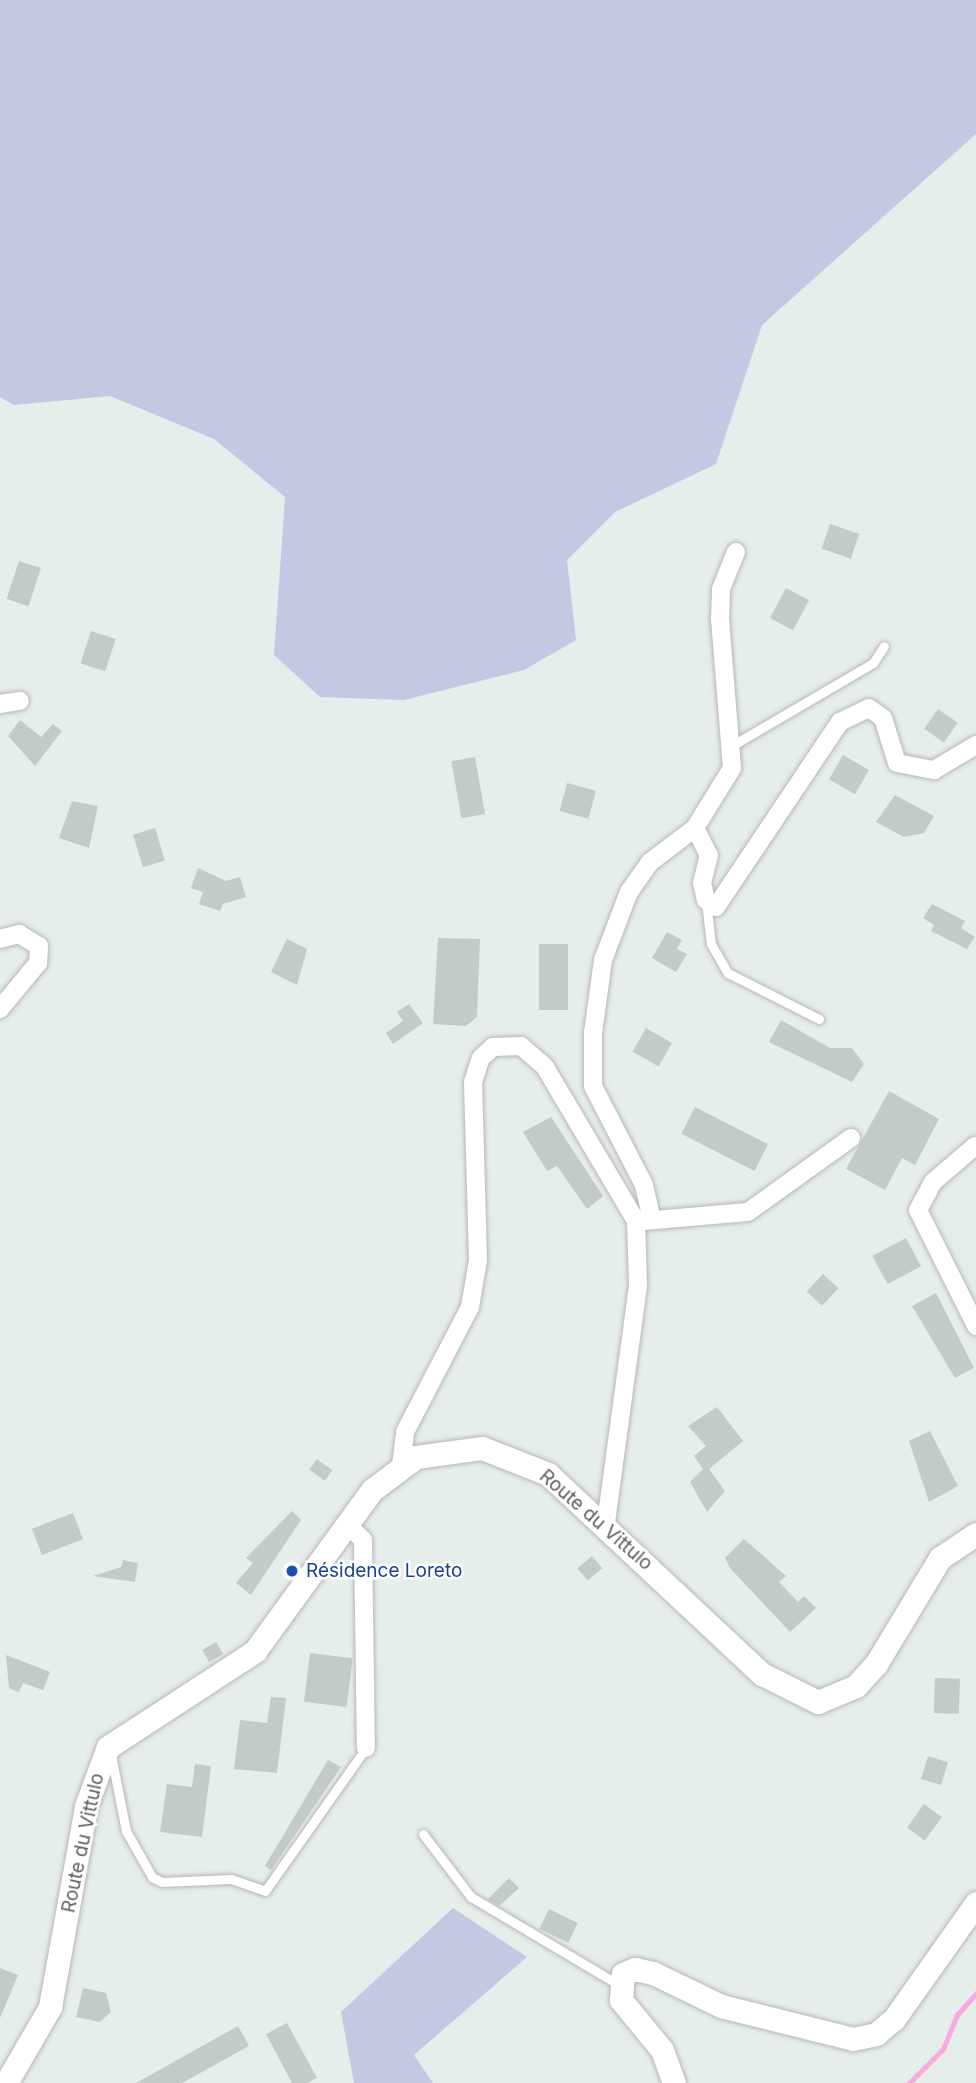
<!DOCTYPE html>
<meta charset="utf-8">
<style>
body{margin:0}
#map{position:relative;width:976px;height:2083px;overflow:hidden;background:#e5eeeb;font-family:Inter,sans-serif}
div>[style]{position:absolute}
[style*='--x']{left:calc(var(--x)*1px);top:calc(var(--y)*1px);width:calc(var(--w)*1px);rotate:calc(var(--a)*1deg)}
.green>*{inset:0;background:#c4c8e3}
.stream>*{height:5px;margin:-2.5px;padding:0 2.5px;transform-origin:2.5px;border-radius:2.5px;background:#f6ace0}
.building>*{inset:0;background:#c3cbc7;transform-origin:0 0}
.roads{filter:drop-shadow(0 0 2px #bab5b8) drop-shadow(0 0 2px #bab5b8)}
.service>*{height:9px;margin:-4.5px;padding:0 4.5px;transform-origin:4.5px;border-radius:4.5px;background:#fff}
.minor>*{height:18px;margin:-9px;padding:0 9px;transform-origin:9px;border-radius:9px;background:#fff}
.tertiary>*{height:23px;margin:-11.5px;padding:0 11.5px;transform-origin:11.5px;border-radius:11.5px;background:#fff}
.dots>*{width:19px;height:19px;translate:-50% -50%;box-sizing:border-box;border:4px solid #fff;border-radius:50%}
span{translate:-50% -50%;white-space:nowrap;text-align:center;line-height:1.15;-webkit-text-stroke:5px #fff;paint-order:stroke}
.street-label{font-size:19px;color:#645d61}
.transit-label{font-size:19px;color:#164399}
.left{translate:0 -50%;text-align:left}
</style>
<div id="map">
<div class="green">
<i style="clip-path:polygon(0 0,976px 0,976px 134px,762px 325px,716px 464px,615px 512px,567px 560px,576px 640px,524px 670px,404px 700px,320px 697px,274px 655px,285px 497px,214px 439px,110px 396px,14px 405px,0 397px)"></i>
<i style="clip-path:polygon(453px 1908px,527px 1957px,414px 2055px,433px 2083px,354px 2083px,341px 2012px)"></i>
</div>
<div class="stream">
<i style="--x:909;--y:2083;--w:48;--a:-45"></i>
<i style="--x:943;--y:2049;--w:37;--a:-68"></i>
<i style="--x:957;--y:2015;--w:29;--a:-49"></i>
</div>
<div class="building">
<i style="left:830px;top:524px;width:31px;height:26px;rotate:19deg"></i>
<i style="left:19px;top:561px;width:23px;height:40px;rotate:18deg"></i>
<i style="left:786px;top:588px;width:26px;height:34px;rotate:28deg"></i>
<i style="left:91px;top:631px;width:26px;height:34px;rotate:18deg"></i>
<i style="left:938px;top:709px;width:24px;height:24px;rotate:35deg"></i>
<i style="clip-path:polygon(20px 720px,41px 737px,53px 724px,62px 731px,35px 766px,8px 736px)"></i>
<i style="left:843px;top:755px;width:30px;height:28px;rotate:30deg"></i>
<i style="left:475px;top:757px;width:58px;height:24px;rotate:80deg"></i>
<i style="left:567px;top:783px;width:30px;height:29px;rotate:15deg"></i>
<i style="clip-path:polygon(895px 795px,934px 816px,924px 833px,904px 837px,876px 822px)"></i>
<i style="clip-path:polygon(72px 801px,98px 806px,89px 848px,59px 838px)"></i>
<i style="left:155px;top:828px;width:34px;height:23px;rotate:73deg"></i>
<i style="clip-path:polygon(198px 868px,226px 881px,240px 877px,246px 897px,223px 904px,220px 911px,199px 904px,203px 892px,191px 888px)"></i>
<i style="clip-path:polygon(932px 904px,965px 921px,961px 928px,975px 937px,967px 949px,931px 931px,934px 925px,923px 918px)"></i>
<i style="clip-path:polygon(667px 932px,682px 940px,677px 949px,687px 954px,676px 972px,652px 958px)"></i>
<i style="clip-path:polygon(438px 938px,480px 939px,477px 1017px,466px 1026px,433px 1024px)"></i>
<i style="clip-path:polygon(287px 939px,307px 949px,297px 985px,271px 972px)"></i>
<i style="left:539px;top:944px;width:29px;height:66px"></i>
<i style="clip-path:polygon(409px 1004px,423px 1023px,393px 1044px,386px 1033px,403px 1021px,397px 1012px)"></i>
<i style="clip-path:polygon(781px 1020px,830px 1048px,852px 1048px,864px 1064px,852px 1082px,769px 1042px)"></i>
<i style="left:646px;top:1028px;width:30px;height:27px;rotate:30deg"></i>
<i style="clip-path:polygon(889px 1091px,939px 1119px,915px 1165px,902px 1158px,885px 1190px,846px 1169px)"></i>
<i style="left:695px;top:1107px;width:82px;height:30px;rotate:27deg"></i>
<i style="clip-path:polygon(551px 1117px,603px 1196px,587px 1209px,557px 1166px,547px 1171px,523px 1132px)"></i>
<i style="left:906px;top:1238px;width:32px;height:38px;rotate:62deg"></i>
<i style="left:823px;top:1274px;width:21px;height:24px;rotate:43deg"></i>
<i style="clip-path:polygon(936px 1293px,974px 1368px,955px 1378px,912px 1306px)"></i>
<i style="clip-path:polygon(717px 1407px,743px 1441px,709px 1469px,725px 1491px,707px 1512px,690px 1482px,703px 1469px,694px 1456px,706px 1446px,688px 1426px)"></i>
<i style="clip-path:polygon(930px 1431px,958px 1486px,929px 1502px,909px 1441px)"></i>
<i style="left:317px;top:1459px;width:19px;height:13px;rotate:36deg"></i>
<i style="clip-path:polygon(292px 1511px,301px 1520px,251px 1595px,236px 1583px,253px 1563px,246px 1558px)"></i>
<i style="left:73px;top:1513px;width:28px;height:44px;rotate:69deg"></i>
<i style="clip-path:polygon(744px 1539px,786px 1576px,779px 1582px,798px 1602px,804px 1596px,816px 1608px,790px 1632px,730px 1568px,725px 1558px)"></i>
<i style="left:592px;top:1556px;width:16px;height:19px;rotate:50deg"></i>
<i style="clip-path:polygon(123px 1560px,138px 1563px,135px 1582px,93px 1576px,121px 1567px)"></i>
<i style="left:216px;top:1642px;width:14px;height:16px;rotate:60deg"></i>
<i style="left:310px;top:1653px;width:43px;height:49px;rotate:7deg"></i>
<i style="clip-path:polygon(6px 1655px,50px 1672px,43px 1690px,23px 1683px,19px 1692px,9px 1688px)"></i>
<i style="left:935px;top:1678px;width:25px;height:35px;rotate:2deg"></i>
<i style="clip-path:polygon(271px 1697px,286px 1698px,277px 1773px,234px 1769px,240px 1720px,267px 1723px)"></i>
<i style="left:928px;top:1756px;width:21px;height:24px;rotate:17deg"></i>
<i style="clip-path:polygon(328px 1760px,341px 1767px,271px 1870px,265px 1866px)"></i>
<i style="clip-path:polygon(195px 1764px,211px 1766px,202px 1837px,160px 1832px,167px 1784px,192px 1787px)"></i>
<i style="left:924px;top:1804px;width:22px;height:29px;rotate:36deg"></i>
<i style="clip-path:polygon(509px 1878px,519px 1888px,499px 1906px,488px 1899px)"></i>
<i style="left:549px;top:1909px;width:32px;height:22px;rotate:26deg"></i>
<i style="clip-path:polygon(0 1968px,18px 1975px,0 2018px)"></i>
<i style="clip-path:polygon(83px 1988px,106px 1993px,111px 2012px,100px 2022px,76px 2017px)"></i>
<i style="clip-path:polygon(287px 2023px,317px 2078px,308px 2083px,292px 2083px,266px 2034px)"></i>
<i style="clip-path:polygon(238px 2026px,249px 2046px,182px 2083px,136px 2083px)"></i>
</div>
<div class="roads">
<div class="service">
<i style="--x:733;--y:745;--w:162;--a:-30.4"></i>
<i style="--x:873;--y:663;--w:20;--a:-57"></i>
<i style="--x:706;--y:902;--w:42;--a:83.2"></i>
<i style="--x:711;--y:944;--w:34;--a:60"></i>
<i style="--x:728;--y:973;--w:102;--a:26.8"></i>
<i style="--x:111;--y:1755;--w:77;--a:78.8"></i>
<i style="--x:126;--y:1831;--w:53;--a:60.5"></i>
<i style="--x:152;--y:1877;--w:11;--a:27"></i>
<i style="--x:162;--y:1882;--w:69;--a:-2.5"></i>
<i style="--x:231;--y:1879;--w:36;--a:19"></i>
<i style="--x:265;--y:1891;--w:175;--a:-54.8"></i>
<i style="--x:423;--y:1834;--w:79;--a:52.7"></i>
<i style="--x:471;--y:1897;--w:172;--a:30.7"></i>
</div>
<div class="minor">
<i style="--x:0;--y:704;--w:20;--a:-9"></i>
<i style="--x:695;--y:828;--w:30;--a:63"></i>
<i style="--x:709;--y:855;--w:29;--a:104"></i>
<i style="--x:702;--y:883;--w:17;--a:77"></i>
<i style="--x:706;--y:900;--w:12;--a:35"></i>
<i style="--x:716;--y:907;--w:223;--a:-56.2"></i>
<i style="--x:840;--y:722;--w:32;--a:-26"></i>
<i style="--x:869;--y:708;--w:17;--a:36"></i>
<i style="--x:883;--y:718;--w:47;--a:72.7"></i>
<i style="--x:897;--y:763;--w:38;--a:11"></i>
<i style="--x:934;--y:770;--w:49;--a:-30.8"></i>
<i style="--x:0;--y:939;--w:20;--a:-15"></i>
<i style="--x:19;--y:934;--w:23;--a:31"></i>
<i style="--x:39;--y:946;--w:17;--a:93"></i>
<i style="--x:38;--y:963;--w:60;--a:129.6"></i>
<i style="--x:975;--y:1146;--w:55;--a:139.4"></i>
<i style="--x:933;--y:1182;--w:32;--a:118"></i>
<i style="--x:918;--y:1210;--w:130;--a:63.4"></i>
<i style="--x:652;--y:1220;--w:36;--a:-103"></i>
<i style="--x:644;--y:1185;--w:111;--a:-117.3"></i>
<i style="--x:593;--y:1086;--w:53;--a:-90"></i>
<i style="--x:593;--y:1033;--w:74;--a:-82.2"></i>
<i style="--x:603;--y:960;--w:73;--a:-69.1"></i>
<i style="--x:629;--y:892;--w:35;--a:-55"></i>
<i style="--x:649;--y:863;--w:58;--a:-37.3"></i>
<i style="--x:695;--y:828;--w:70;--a:-58.3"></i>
<i style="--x:732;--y:768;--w:149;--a:-94.6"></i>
<i style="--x:720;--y:619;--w:30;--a:-88"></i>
<i style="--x:721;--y:589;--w:40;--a:-68"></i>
<i style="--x:643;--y:1221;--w:105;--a:-4.9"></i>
<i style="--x:748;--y:1212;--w:127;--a:-35.7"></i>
<i style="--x:401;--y:1466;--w:34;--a:-83"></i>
<i style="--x:405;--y:1432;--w:141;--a:-62.5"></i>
<i style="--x:470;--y:1307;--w:48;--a:-80.3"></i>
<i style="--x:478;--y:1260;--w:178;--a:-91.6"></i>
<i style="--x:473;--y:1082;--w:25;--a:-72"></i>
<i style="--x:481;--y:1058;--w:16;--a:-43"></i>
<i style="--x:493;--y:1047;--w:28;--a:-2"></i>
<i style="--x:521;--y:1046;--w:32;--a:41"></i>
<i style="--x:545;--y:1067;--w:179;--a:59.4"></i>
<i style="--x:636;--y:1221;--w:65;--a:88.2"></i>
<i style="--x:638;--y:1286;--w:240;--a:97.7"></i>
<i style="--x:346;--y:1523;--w:24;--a:45"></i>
<i style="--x:363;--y:1540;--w:208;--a:89.2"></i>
</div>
<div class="tertiary">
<i style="--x:6;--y:2083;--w:88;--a:-59.9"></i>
<i style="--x:50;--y:2007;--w:204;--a:-79.8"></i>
<i style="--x:86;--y:1806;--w:63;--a:-69.6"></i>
<i style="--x:108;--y:1747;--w:176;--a:-33.1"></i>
<i style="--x:255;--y:1651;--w:199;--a:-54"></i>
<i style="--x:372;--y:1490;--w:55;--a:-36.9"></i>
<i style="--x:416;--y:1457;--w:67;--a:-7.8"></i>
<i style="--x:482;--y:1448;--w:71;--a:21.5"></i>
<i style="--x:548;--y:1474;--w:293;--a:43.1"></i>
<i style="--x:762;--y:1674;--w:63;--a:26.6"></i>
<i style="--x:818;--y:1702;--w:41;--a:-22.8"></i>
<i style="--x:856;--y:1686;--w:30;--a:-48"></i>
<i style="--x:876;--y:1664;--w:124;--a:-58.9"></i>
<i style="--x:940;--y:1558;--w:43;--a:-33.7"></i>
<i style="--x:674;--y:2083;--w:35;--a:-110"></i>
<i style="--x:662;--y:2050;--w:65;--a:-129.4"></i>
<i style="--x:621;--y:2000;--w:26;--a:-86"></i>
<i style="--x:623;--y:1974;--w:13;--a:-23"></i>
<i style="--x:635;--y:1969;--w:18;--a:13"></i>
<i style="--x:653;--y:1973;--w:76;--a:25.9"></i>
<i style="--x:721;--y:2006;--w:136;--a:14"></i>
<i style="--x:853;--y:2039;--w:24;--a:-12"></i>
<i style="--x:876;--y:2034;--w:23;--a:-40"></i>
<i style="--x:894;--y:2019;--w:142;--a:-54.7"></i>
</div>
</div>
<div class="dots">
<i style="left:292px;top:1571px;background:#1a4fb4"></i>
</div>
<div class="street-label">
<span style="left:596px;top:1520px;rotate:41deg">Route du Vittulo</span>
<span style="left:83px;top:1843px;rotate:-78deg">Route du Vittulo</span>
</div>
<div class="transit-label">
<span class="left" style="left:306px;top:1571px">Résidence Loreto</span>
</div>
</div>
